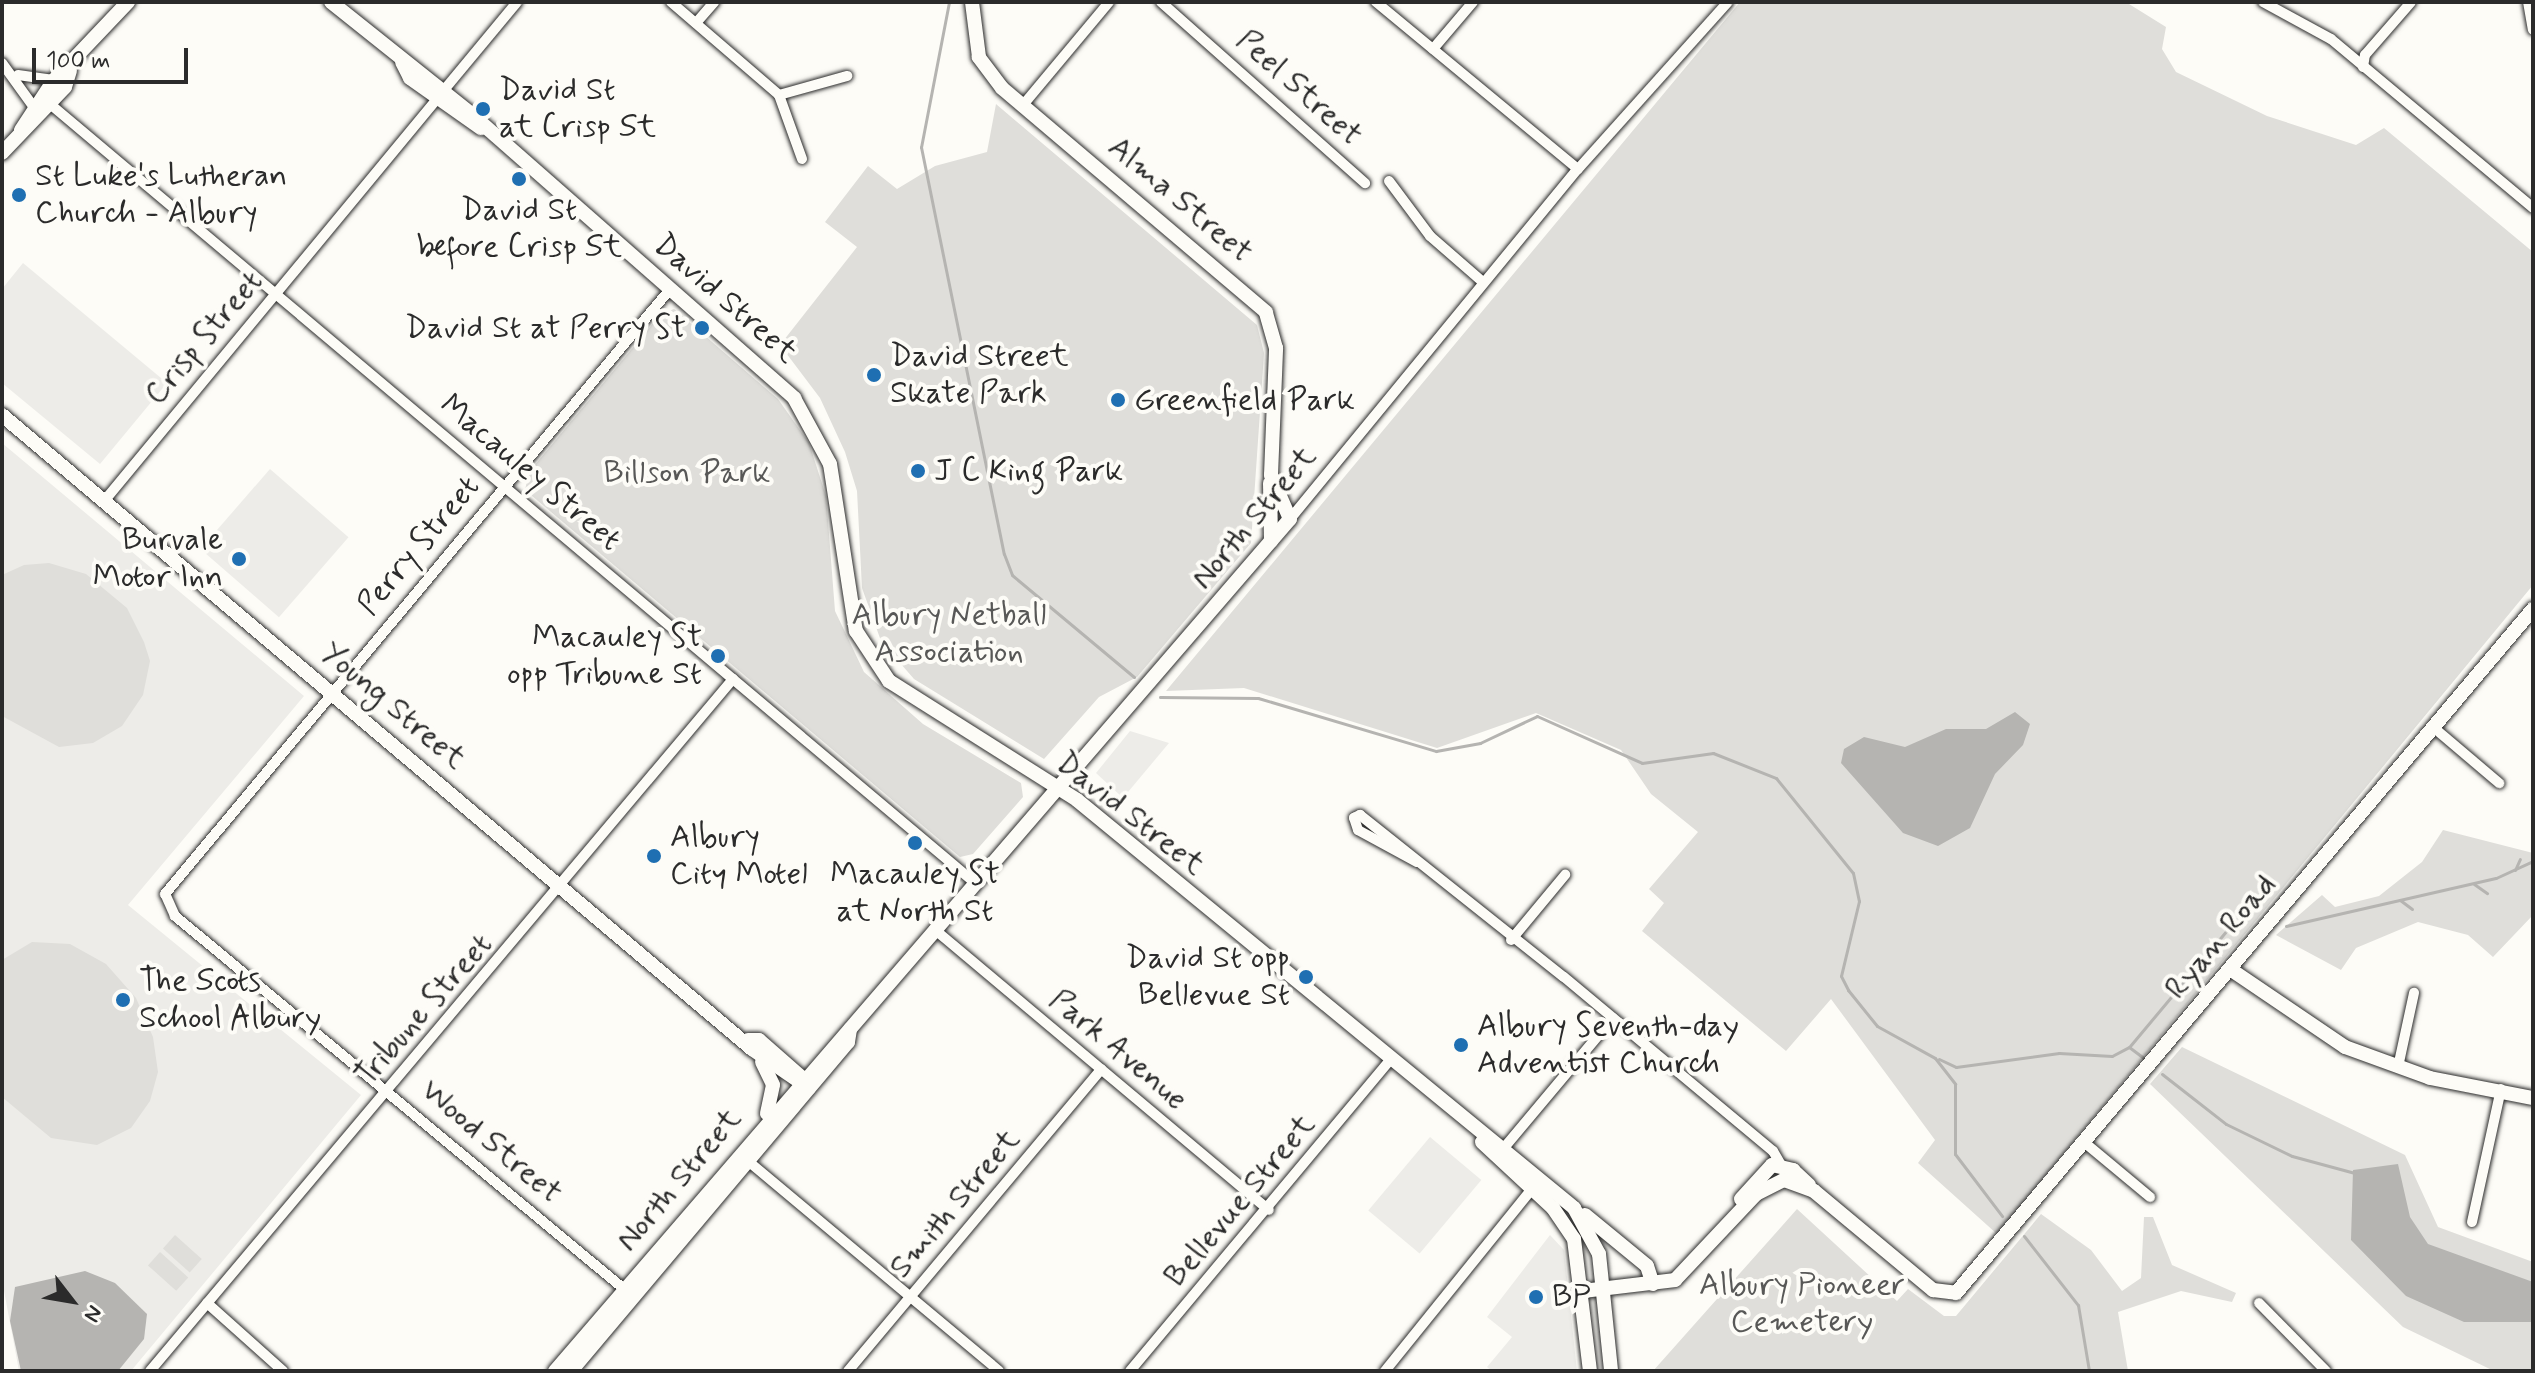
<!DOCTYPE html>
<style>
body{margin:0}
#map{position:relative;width:2535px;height:1373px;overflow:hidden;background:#fdfcf7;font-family:Mynerve,sans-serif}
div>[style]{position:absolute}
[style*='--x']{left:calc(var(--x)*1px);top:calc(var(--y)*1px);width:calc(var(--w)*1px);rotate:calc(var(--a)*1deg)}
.built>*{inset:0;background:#edece8;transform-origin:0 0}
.green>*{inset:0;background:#dfdeda;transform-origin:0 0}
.water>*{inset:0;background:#b5b4b1}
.stream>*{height:3px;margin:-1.5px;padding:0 1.5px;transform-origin:1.5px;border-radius:1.5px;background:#b5b4b1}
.roads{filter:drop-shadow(0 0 2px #2b2b2b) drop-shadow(0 0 2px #2b2b2b)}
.street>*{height:10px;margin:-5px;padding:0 5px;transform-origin:5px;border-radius:5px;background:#fdfcf7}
.secondary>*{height:14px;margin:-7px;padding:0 7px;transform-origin:7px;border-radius:7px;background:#fdfcf7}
.dots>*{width:22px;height:22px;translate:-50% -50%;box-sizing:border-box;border:4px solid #fdfcf7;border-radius:50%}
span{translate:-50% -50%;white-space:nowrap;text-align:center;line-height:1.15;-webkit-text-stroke:8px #fdfcf7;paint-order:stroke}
.street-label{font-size:32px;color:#2b2b2b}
.poi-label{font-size:32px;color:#2b2b2b}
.left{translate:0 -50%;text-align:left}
.right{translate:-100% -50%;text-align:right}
.park-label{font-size:32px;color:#585857}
.frame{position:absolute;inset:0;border:4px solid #2b2b2b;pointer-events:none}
.north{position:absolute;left:32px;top:1261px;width:80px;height:80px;-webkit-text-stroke:6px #fdfcf7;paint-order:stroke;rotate:121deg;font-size:22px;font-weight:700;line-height:32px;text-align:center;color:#2b2b2b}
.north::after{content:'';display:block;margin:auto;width:28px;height:36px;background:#2b2b2b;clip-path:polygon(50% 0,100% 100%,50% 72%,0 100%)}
.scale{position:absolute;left:32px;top:48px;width:156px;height:36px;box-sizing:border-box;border:4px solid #2b2b2b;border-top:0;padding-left:10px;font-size:24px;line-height:28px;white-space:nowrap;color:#2b2b2b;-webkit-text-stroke:6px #fdfcf7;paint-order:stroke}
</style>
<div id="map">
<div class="built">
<i style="clip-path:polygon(23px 263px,167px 383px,100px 464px,2px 383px,2px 289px)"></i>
<i style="clip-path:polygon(2px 443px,304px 696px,128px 905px,361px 1095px,131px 1371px,19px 1371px,2px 1280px)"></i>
<i style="left:270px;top:469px;width:104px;height:106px;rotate:41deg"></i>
<i style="clip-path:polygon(1130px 731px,1169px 743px,1123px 798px,1096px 773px)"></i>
<i style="left:1430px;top:1137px;width:67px;height:96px;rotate:40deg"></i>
<i style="clip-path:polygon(1550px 1235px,1564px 1250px,1577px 1371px,1492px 1371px,1487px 1367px,1512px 1337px,1487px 1317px)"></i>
</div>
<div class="green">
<i style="clip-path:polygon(1740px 2px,2129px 4px,2166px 27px,2162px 49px,2176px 72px,2267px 116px,2356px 145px,2384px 128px,2533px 252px,2533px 585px,1997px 1234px,1918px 1163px,1935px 1140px,1831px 999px,1786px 1051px,1642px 931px,1664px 903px,1649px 889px,1698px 832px,1651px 794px,1621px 750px,1536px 713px,1437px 748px,1244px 688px,1166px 691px)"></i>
<i style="clip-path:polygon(996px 104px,1257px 325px,1264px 353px,1251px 543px,1137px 677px,1099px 697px,1044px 759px,914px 679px,881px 641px,862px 588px,857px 491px,845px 452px,820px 398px,780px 345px,857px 247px,825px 222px,868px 166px,897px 189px,935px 166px,987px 152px)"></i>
<i style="clip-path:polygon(674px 309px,778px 399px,809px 443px,826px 496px,835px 611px,864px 672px,923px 724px,1021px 783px,1023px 797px,973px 854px,960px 857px,525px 490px,529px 472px,661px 314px)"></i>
<i style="clip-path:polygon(24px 565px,49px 563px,86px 574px,127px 608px,144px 642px,150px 661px,143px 695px,122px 726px,93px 743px,59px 747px,2px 716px,2px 575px)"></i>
<i style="clip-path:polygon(2443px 830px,2533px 853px,2533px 915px,2493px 957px,2468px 935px,2418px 922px,2356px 948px,2341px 970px,2276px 935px,2322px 895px,2335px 907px,2379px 896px,2422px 862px)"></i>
<i style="clip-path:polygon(32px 942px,70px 944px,106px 964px,136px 998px,153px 1037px,158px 1072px,150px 1101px,131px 1128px,97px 1145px,51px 1138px,2px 1097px,2px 960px)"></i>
<i style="clip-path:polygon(2182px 1047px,2405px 1155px,2438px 1227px,2533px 1262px,2533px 1371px,2494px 1371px,2403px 1327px,2150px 1084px)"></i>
<i style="clip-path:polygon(1797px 1209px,1897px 1301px,1908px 1289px,1944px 1316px,1956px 1316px,2041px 1214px,2091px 1250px,2122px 1291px,2141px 1278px,2144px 1217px,2153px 1217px,2172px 1265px,2236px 1293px,2232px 1302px,2181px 1291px,2118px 1312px,2128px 1371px,1653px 1371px)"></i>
<i style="left:175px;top:1235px;width:36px;height:18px;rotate:42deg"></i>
<i style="left:160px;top:1252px;width:38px;height:18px;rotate:42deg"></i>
</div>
<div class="water">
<i style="clip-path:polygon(2015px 712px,2030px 724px,2023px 745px,1995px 774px,1970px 828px,1938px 846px,1903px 833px,1841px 763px,1844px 749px,1864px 737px,1905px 747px,1946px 729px,1986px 729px)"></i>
<i style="clip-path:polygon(2398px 1164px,2410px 1217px,2428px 1244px,2533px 1282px,2533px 1322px,2464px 1322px,2406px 1296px,2351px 1240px,2353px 1170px)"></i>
<i style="clip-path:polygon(85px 1271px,115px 1283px,147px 1314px,144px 1339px,118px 1371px,21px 1371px,10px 1321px,15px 1287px)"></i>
</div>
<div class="stream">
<i style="--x:949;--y:2;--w:148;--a:100.9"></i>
<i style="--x:921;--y:147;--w:415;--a:78.5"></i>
<i style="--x:1004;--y:554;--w:22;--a:69"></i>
<i style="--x:1012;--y:575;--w:159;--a:39.9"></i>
<i style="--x:1160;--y:697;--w:98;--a:0.6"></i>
<i style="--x:1258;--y:698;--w:186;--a:16.6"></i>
<i style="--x:1436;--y:751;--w:45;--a:-10.3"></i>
<i style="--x:1480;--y:743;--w:63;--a:-25.3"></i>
<i style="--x:1537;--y:716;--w:115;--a:24.1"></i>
<i style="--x:1642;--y:763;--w:72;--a:-8"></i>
<i style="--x:1713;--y:753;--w:68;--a:21.6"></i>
<i style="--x:1776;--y:778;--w:122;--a:51"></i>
<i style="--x:1853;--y:873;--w:29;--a:78"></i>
<i style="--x:1859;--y:901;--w:77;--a:103.5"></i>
<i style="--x:1841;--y:976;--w:16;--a:63"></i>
<i style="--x:1848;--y:990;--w:46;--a:51.1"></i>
<i style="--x:1877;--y:1026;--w:66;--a:28.9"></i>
<i style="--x:1935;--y:1058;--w:33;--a:52"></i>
<i style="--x:1955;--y:1084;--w:70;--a:90"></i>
<i style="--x:1955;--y:1154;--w:78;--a:52.8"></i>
<i style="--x:2515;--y:870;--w:12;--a:-66"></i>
<i style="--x:2474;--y:884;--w:16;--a:35"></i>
<i style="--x:2400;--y:900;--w:15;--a:37"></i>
<i style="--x:2286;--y:926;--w:215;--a:-12.9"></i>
<i style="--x:2496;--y:878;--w:41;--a:-24.7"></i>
<i style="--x:2130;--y:1046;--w:150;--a:-50.1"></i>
<i style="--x:2226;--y:931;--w:18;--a:-19"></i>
<i style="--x:1939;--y:1059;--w:19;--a:25"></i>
<i style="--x:1956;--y:1067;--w:104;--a:-7.7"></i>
<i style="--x:2059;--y:1053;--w:53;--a:3.2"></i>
<i style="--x:2112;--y:1056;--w:19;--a:-28"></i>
<i style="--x:2129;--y:1047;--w:20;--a:37"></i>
<i style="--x:2162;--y:1074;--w:81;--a:38"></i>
<i style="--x:2226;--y:1124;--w:73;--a:25.9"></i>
<i style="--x:2292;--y:1156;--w:65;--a:15.1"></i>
<i style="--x:2024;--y:1236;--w:88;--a:52"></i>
<i style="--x:2078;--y:1305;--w:67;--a:80.5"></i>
</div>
<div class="roads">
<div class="street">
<i style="--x:671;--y:2;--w:143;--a:40.7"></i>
<i style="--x:779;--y:95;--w:71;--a:-15.6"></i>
<i style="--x:1161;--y:2;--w:273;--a:41.6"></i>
<i style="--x:1376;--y:2;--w:262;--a:39.6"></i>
<i style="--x:2263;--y:2;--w:77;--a:28.6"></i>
<i style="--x:2331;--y:39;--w:263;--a:39.9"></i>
<i style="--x:2528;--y:2;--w:28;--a:80"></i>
<i style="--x:696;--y:23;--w:28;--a:-49"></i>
<i style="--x:1433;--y:49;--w:62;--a:-49.6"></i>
<i style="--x:2;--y:63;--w:53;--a:54.2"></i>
<i style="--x:2363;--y:67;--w:12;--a:-81"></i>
<i style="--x:2365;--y:55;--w:70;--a:-49"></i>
<i style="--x:18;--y:75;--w:36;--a:8"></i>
<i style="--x:444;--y:90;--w:114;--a:-50.3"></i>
<i style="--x:779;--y:95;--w:68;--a:70.2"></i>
<i style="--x:50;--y:104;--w:1209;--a:40.1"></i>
<i style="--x:1023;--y:105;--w:134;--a:-50.1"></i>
<i style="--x:1389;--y:181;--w:69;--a:53.3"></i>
<i style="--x:1430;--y:236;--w:70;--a:41"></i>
<i style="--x:105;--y:500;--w:521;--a:-50.38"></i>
<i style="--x:1290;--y:519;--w:453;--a:-50.6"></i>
<i style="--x:1578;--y:169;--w:224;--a:-48.1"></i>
<i style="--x:2433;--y:727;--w:87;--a:40.3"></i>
<i style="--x:1417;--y:862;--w:67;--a:-151.5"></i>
<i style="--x:1358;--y:830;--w:13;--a:-108"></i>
<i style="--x:1354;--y:818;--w:7;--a:-27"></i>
<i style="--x:1360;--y:815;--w:260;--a:38.5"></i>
<i style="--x:1564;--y:977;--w:272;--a:39.8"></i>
<i style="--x:1773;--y:1151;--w:24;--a:60"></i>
<i style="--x:934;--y:929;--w:437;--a:40"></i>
<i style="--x:1511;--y:940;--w:85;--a:-50.3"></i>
<i style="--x:2398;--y:1067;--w:76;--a:-77.8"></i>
<i style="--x:2084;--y:1142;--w:86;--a:39.8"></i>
<i style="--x:1503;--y:1149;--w:171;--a:-50"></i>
<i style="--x:748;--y:1161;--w:327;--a:39.9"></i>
<i style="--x:2472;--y:1222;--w:136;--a:-77.7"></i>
<i style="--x:624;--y:1289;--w:584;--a:-140.28"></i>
<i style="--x:175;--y:916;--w:24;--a:-114"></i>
<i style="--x:165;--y:894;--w:789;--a:-50.14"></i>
<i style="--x:207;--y:1303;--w:102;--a:41.8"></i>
<i style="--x:2259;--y:1303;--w:95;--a:45.4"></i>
<i style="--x:150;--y:1371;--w:905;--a:-49.89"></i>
<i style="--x:848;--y:1371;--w:394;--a:-50"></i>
<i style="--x:1130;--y:1371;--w:403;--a:-50.1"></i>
<i style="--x:1385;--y:1371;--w:234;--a:-51.1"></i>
</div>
<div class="secondary">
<i style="--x:331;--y:2;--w:178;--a:38.6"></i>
<i style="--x:470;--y:113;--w:432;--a:41.3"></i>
<i style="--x:794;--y:398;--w:75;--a:61.4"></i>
<i style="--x:830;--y:464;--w:169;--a:81.2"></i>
<i style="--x:856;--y:631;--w:60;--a:56.6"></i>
<i style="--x:889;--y:681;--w:222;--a:32.3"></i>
<i style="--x:1077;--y:800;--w:643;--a:39.38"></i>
<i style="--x:1574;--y:1208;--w:52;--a:61.5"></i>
<i style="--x:1599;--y:1254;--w:118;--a:84.1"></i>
<i style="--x:402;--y:62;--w:18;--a:63"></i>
<i style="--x:410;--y:78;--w:87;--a:35.2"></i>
<i style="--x:21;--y:130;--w:60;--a:-56.6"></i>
<i style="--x:54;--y:80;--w:108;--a:-46.5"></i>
<i style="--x:2;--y:153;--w:91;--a:-46.3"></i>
<i style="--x:65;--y:87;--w:17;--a:-73"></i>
<i style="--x:2;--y:415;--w:982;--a:40.21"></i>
<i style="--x:752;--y:1049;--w:69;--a:34.4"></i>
<i style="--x:1270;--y:483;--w:58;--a:89"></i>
<i style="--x:2230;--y:969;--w:139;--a:34.1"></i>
<i style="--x:2345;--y:1047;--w:90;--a:20"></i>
<i style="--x:2430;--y:1078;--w:105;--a:11"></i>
<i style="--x:748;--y:1040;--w:11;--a:0"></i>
<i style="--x:759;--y:1040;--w:64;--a:41.2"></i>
<i style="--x:762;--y:1062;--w:25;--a:64"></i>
<i style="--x:773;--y:1085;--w:29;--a:102"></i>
<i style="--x:1482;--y:1142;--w:97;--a:42.9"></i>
<i style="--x:1553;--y:1208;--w:37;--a:56"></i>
<i style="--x:1574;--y:1239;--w:133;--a:83.1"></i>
<i style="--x:1741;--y:1199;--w:46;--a:-47.6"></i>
<i style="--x:1772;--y:1165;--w:22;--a:13"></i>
<i style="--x:1793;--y:1170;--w:22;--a:43"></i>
<i style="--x:1585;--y:1215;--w:80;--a:39.4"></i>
<i style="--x:1647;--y:1266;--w:19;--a:72"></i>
<i style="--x:1583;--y:1291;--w:93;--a:-6.8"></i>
<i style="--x:1675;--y:1280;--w:118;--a:-46.7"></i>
<i style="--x:1756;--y:1194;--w:31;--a:-27"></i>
<i style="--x:1784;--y:1180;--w:32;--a:20"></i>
<i style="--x:1814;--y:1191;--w:155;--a:39.8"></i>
<i style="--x:1933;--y:1290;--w:23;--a:7"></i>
<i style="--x:1956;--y:1293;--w:895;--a:-49.85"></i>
<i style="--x:555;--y:1371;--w:1125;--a:-49.22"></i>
<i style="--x:1290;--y:519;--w:48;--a:-113.4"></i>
<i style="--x:1271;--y:475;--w:127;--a:-87.7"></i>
<i style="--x:1276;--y:348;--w:37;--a:-106"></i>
<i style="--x:1266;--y:312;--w:346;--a:-139.7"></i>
<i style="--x:1002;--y:88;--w:39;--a:-127"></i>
<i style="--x:979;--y:57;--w:55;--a:-97.3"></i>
<i style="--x:571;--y:1371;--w:430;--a:-49.9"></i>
<i style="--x:848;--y:1042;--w:13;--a:-81"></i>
</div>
</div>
<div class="dots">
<i style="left:483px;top:109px;background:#1f6fb2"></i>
<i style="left:519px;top:179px;background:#1f6fb2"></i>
<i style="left:19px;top:195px;background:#1f6fb2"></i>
<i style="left:702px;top:328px;background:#1f6fb2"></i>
<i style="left:874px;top:375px;background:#1f6fb2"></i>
<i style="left:1118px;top:400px;background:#1f6fb2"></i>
<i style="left:918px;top:471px;background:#1f6fb2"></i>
<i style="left:239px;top:559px;background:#1f6fb2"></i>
<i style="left:718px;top:656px;background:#1f6fb2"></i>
<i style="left:915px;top:843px;background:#1f6fb2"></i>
<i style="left:654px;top:856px;background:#1f6fb2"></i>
<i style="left:1306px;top:977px;background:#1f6fb2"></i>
<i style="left:123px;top:1000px;background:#1f6fb2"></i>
<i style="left:1461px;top:1045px;background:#1f6fb2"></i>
<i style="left:1536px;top:1297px;background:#1f6fb2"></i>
</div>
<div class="street-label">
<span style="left:1299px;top:88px;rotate:42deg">Peel Street</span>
<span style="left:1180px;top:200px;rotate:40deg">Alma Street</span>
<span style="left:725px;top:299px;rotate:41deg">David Street</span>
<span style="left:204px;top:338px;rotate:-50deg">Crisp Street</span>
<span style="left:530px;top:473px;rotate:40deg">Macauley Street</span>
<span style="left:1254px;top:518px;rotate:-50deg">North Street</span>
<span style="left:419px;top:546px;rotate:-50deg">Perry Street</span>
<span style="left:393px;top:706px;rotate:40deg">Young Street</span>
<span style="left:1130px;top:814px;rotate:38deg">David Street</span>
<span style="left:2221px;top:937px;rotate:-50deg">Ryan Road</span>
<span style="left:424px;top:1010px;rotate:-49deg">Tribune Street</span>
<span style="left:1118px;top:1050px;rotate:40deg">Park Avenue</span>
<span style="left:491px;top:1142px;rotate:40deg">Wood Street</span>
<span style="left:679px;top:1180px;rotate:-50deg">North Street</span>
<span style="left:1240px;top:1201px;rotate:-50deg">Bellevue Street</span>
<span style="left:955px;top:1204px;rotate:-50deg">Smith Street</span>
</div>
<div class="poi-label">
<span class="left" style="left:499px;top:109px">David St<br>at Crisp St</span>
<span class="left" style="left:35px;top:195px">St Luke's Lutheran<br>Church - Albury</span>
<span style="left:519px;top:229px">David St<br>before Crisp St</span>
<span class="right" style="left:686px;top:328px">David St at Perry St</span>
<span class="left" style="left:890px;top:375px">David Street<br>Skate Park</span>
<span class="left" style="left:1134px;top:400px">Greenfield Park</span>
<span class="left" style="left:934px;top:471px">J C King Park</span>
<span class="right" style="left:223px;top:559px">Burvale<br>Motor Inn</span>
<span class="right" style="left:702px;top:656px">Macauley St<br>opp Tribune St</span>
<span class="left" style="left:670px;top:856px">Albury<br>City Motel</span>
<span style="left:915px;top:893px">Macauley St<br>at North St</span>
<span class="right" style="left:1290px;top:977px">David St opp<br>Bellevue St</span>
<span class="left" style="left:139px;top:1000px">The Scots<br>School Albury</span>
<span class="left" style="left:1477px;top:1045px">Albury Seventh-day<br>Adventist Church</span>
<span class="left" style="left:1552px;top:1297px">BP</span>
</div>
<div class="park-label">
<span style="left:687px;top:473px">Billson Park</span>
<span style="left:949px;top:634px">Albury Netball<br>Association</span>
<span style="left:1802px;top:1304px">Albury Pioneer<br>Cemetery</span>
</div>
<div class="frame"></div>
<div class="north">N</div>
<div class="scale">100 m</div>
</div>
